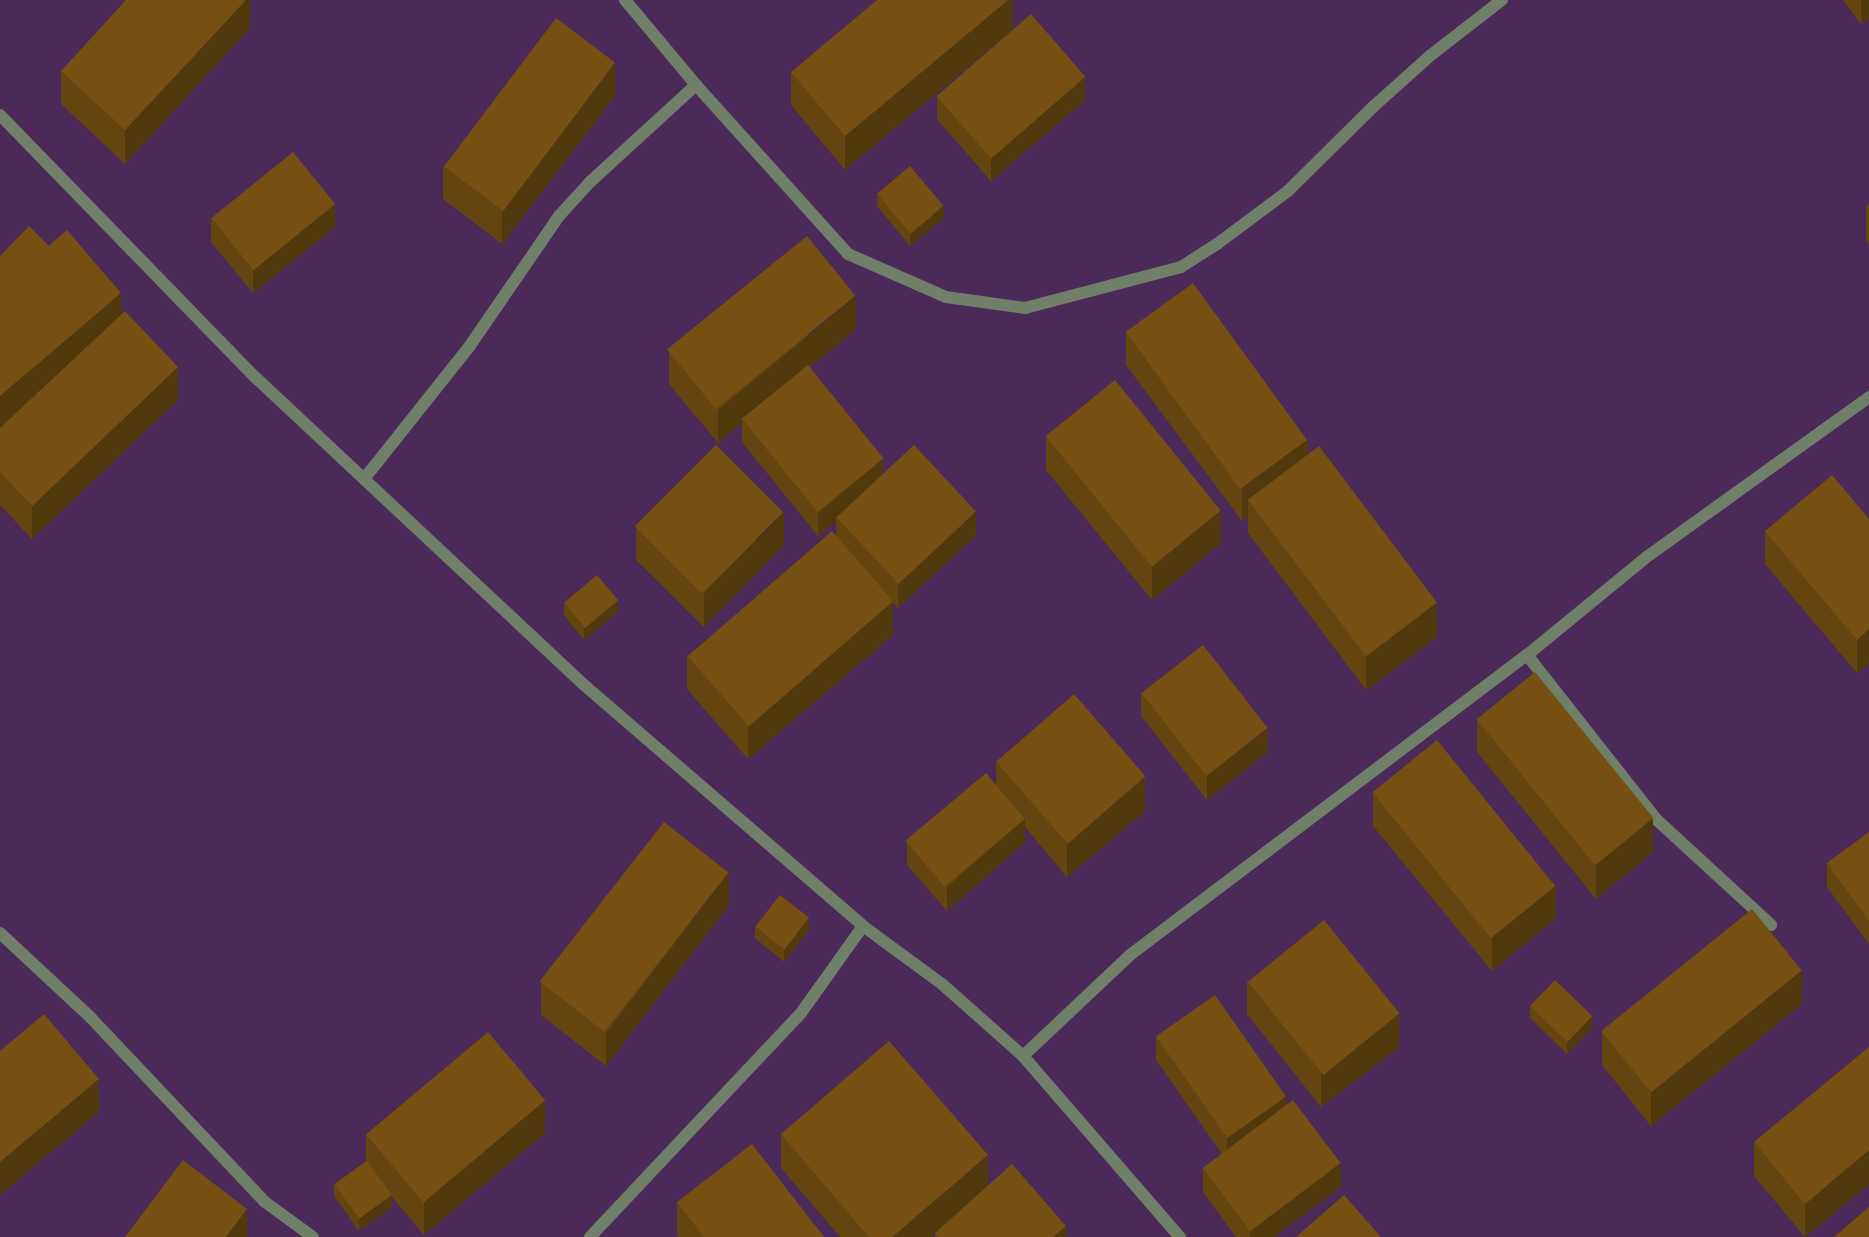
<!DOCTYPE html>
<style>
body{margin:0}
#map{position:relative;width:1869px;height:1237px;overflow:hidden;background:#4b2959;font-family:"Roboto Condensed",sans-serif}
div>[style]{position:absolute}
[style*='--x']{left:calc(var(--x)*1px);top:calc(var(--y)*1px);width:calc(var(--w)*1px);rotate:calc(var(--a)*1deg)}
.service>*{height:12px;margin:-6px;padding:0 6px;transform-origin:6px;border-radius:6px;background:#707f67}
.minor>*{height:12px;margin:-6px;padding:0 6px;transform-origin:6px;border-radius:6px;background:#707f67}
.wall>*{inset:0;background:#65450f}
.shaded-wall>*{inset:0;background:#52380d}
.building>*{inset:0;background:#755012;transform-origin:0 0}
span{translate:-50% -50%;white-space:nowrap;text-align:center;line-height:1.15;-webkit-text-stroke:4.5px #401f4e;paint-order:stroke}
</style>
<div id="map">
<div class="service">
<i style="--x:1527;--y:655;--w:210;--a:51.8"></i>
<i style="--x:1657;--y:820;--w:155;--a:42.6"></i>
</div>
<div class="minor">
<i style="--x:625;--y:0;--w:111;--a:50.1"></i>
<i style="--x:0;--y:115;--w:366;--a:45.8"></i>
<i style="--x:255;--y:377;--w:449;--a:43.1"></i>
<i style="--x:583;--y:684;--w:370;--a:40.8"></i>
<i style="--x:863;--y:926;--w:98;--a:36.3"></i>
<i style="--x:942;--y:984;--w:108;--a:41.6"></i>
<i style="--x:1023;--y:1056;--w:147;--a:-43.3"></i>
<i style="--x:1130;--y:955;--w:498;--a:-37.1"></i>
<i style="--x:1527;--y:655;--w:156;--a:-39.3"></i>
<i style="--x:1648;--y:556;--w:272;--a:-35.7"></i>
<i style="--x:364;--y:479;--w:169;--a:-51.5"></i>
<i style="--x:469;--y:347;--w:159;--a:-55.5"></i>
<i style="--x:559;--y:216;--w:46;--a:-47.6"></i>
<i style="--x:590;--y:182;--w:144;--a:-42.5"></i>
<i style="--x:696;--y:85;--w:227;--a:48"></i>
<i style="--x:848;--y:254;--w:107;--a:23.7"></i>
<i style="--x:946;--y:297;--w:80;--a:7.9"></i>
<i style="--x:1025;--y:308;--w:161;--a:-14.7"></i>
<i style="--x:1181;--y:267;--w:43;--a:-32.6"></i>
<i style="--x:1217;--y:244;--w:89;--a:-36.7"></i>
<i style="--x:1288;--y:191;--w:121;--a:-44.7"></i>
<i style="--x:1374;--y:106;--w:76;--a:-41.8"></i>
<i style="--x:1431;--y:55;--w:90;--a:-37.8"></i>
<i style="--x:0;--y:933;--w:125;--a:43"></i>
<i style="--x:91;--y:1018;--w:253;--a:46.6"></i>
<i style="--x:265;--y:1202;--w:59;--a:36.1"></i>
<i style="--x:1023;--y:1056;--w:240;--a:49.1"></i>
<i style="--x:590;--y:1237;--w:308;--a:-46.7"></i>
<i style="--x:801;--y:1013;--w:107;--a:-54.5"></i>
</div>
<div class="wall">
<i style="clip-path:polygon(250px 0,250px 28px,125px 164px,61px 104px,61px 71px)"></i>
<i style="clip-path:polygon(1013px 0,1013px 29px,845px 170px,791px 105px,791px 72px)"></i>
<i style="clip-path:polygon(1843px 0,1869px 0,1869px 18px,1861px 24px)"></i>
<i style="clip-path:polygon(615px 96px,502px 244px,443px 199px,443px 166px)"></i>
<i style="clip-path:polygon(937px 96px,1085px 100px,991px 181px,937px 119px)"></i>
<i style="clip-path:polygon(877px 194px,944px 218px,910px 246px,877px 206px)"></i>
<i style="clip-path:polygon(1869px 204px,1869px 244px,1866px 240px,1866px 207px)"></i>
<i style="clip-path:polygon(211px 218px,335px 227px,253px 293px,211px 242px)"></i>
<i style="clip-path:polygon(0 256px,121px 314px,178px 400px,32px 539px,0 505px)"></i>
<i style="clip-path:polygon(856px 329px,810px 367px,883px 473px,976px 535px,898px 608px,892px 601px,893px 635px,748px 759px,687px 689px,687px 656px,836px 537px,836px 521px,818px 536px,742px 442px,742px 423px,718px 443px,669px 384px,669px 351px)"></i>
<i style="clip-path:polygon(1126px 332px,1308px 454px,1437px 637px,1366px 690px,1248px 533px,1248px 517px,1242px 521px,1126px 365px)"></i>
<i style="clip-path:polygon(1046px 437px,1221px 543px,1152px 600px,1046px 470px)"></i>
<i style="clip-path:polygon(1869px 519px,1869px 663px,1857px 673px,1765px 564px,1765px 531px)"></i>
<i style="clip-path:polygon(636px 527px,784px 545px,704px 627px,636px 560px)"></i>
<i style="clip-path:polygon(564px 603px,618px 612px,584px 640px,564px 615px)"></i>
<i style="clip-path:polygon(1141px 692px,1268px 752px,1207px 800px,1141px 716px)"></i>
<i style="clip-path:polygon(1477px 719px,1653px 852px,1596px 899px,1477px 752px)"></i>
<i style="clip-path:polygon(996px 761px,1145px 811px,1067px 877px,1025px 827px,1025px 842px,947px 911px,907px 865px,907px 842px,996px 785px)"></i>
<i style="clip-path:polygon(1373px 793px,1556px 918px,1492px 971px,1373px 826px)"></i>
<i style="clip-path:polygon(1869px 832px,1869px 944px,1827px 887px,1827px 863px)"></i>
<i style="clip-path:polygon(729px 905px,606px 1066px,541px 1015px,541px 982px)"></i>
<i style="clip-path:polygon(755px 926px,809px 930px,784px 962px,755px 938px)"></i>
<i style="clip-path:polygon(1247px 981px,1399px 1047px,1321px 1107px,1247px 1014px)"></i>
<i style="clip-path:polygon(1802px 1004px,1651px 1126px,1602px 1065px,1602px 1032px)"></i>
<i style="clip-path:polygon(1530px 1006px,1592px 1028px,1567px 1054px,1530px 1018px)"></i>
<i style="clip-path:polygon(1156px 1037px,1287px 1105px,1341px 1187px,1274px 1237px,1236px 1237px,1203px 1192px,1203px 1169px,1222px 1154px,1156px 1060px)"></i>
<i style="clip-path:polygon(1869px 1047px,1869px 1184px,1805px 1237px,1754px 1176px,1754px 1142px)"></i>
<i style="clip-path:polygon(545px 1133px,424px 1235px,392px 1197px,392px 1207px,359px 1231px,334px 1196px,334px 1184px,366px 1161px,366px 1134px)"></i>
<i style="clip-path:polygon(781px 1134px,988px 1186px,1066px 1237px,935px 1237px,935px 1233px,931px 1237px,840px 1237px,781px 1168px)"></i>
<i style="clip-path:polygon(677px 1202px,824px 1237px,678px 1237px,677px 1236px)"></i>
</div>
<div class="shaded-wall">
<i style="clip-path:polygon(246px 0,250px 0,250px 28px,125px 164px,125px 130px)"></i>
<i style="clip-path:polygon(1008px 0,1013px 0,1013px 29px,845px 170px,845px 136px)"></i>
<i style="clip-path:polygon(1861px 0,1869px 0,1869px 18px,1861px 24px)"></i>
<i style="clip-path:polygon(615px 63px,615px 96px,502px 244px,502px 211px)"></i>
<i style="clip-path:polygon(1085px 77px,1085px 100px,991px 181px,991px 158px)"></i>
<i style="clip-path:polygon(335px 204px,335px 227px,253px 293px,253px 270px)"></i>
<i style="clip-path:polygon(944px 206px,944px 218px,910px 246px,910px 234px)"></i>
<i style="clip-path:polygon(121px 293px,121px 326px,0 429px,0 396px)"></i>
<i style="clip-path:polygon(856px 296px,856px 329px,744px 421px,742px 419px,742px 423px,718px 443px,718px 410px)"></i>
<i style="clip-path:polygon(178px 367px,178px 400px,32px 539px,32px 506px)"></i>
<i style="clip-path:polygon(1308px 439px,1308px 473px,1248px 500px,1248px 517px,1242px 521px,1242px 488px)"></i>
<i style="clip-path:polygon(883px 459px,883px 482px,836px 517px,836px 521px,818px 536px,818px 513px)"></i>
<i style="clip-path:polygon(1221px 510px,1221px 543px,1152px 600px,1152px 567px)"></i>
<i style="clip-path:polygon(784px 512px,784px 545px,704px 627px,704px 593px)"></i>
<i style="clip-path:polygon(976px 512px,976px 535px,898px 608px,898px 584px)"></i>
<i style="clip-path:polygon(618px 600px,618px 612px,584px 640px,584px 628px)"></i>
<i style="clip-path:polygon(893px 601px,893px 635px,748px 759px,748px 726px)"></i>
<i style="clip-path:polygon(1437px 603px,1437px 637px,1366px 690px,1366px 657px)"></i>
<i style="clip-path:polygon(1869px 629px,1869px 663px,1857px 673px,1857px 640px)"></i>
<i style="clip-path:polygon(1268px 728px,1268px 752px,1207px 800px,1207px 776px)"></i>
<i style="clip-path:polygon(1145px 777px,1145px 811px,1067px 877px,1067px 843px)"></i>
<i style="clip-path:polygon(1653px 818px,1653px 852px,1596px 899px,1596px 865px)"></i>
<i style="clip-path:polygon(1025px 819px,1025px 842px,947px 911px,947px 887px)"></i>
<i style="clip-path:polygon(729px 872px,729px 905px,606px 1066px,606px 1033px)"></i>
<i style="clip-path:polygon(1556px 885px,1556px 918px,1492px 971px,1492px 937px)"></i>
<i style="clip-path:polygon(809px 918px,809px 930px,784px 962px,784px 950px)"></i>
<i style="clip-path:polygon(1802px 970px,1802px 1004px,1651px 1126px,1651px 1092px)"></i>
<i style="clip-path:polygon(1399px 1014px,1399px 1047px,1321px 1107px,1321px 1073px)"></i>
<i style="clip-path:polygon(1592px 1016px,1592px 1028px,1567px 1054px,1567px 1042px)"></i>
<i style="clip-path:polygon(99px 1079px,99px 1112px,0 1195px,0 1162px)"></i>
<i style="clip-path:polygon(1287px 1096px,1287px 1119px,1227px 1161px,1227px 1138px)"></i>
<i style="clip-path:polygon(545px 1100px,545px 1133px,424px 1235px,424px 1202px)"></i>
<i style="clip-path:polygon(1869px 1150px,1869px 1184px,1805px 1237px,1805px 1204px)"></i>
<i style="clip-path:polygon(988px 1155px,988px 1188px,931px 1237px,892px 1237px)"></i>
<i style="clip-path:polygon(1341px 1163px,1341px 1187px,1274px 1237px,1250px 1237px,1250px 1231px)"></i>
<i style="clip-path:polygon(392px 1195px,392px 1207px,359px 1231px,359px 1219px)"></i>
<i style="clip-path:polygon(247px 1209px,247px 1237px,226px 1237px)"></i>
<i style="clip-path:polygon(1066px 1226px,1066px 1237px,1053px 1237px)"></i>
</div>
<div class="building">
<i style="clip-path:polygon(126px 0,246px 0,125px 130px,61px 71px)"></i>
<i style="clip-path:polygon(877px 0,1008px 0,845px 136px,791px 72px)"></i>
<i style="left:1031px;top:14px;width:83px;height:125px;rotate:49deg"></i>
<i style="left:556px;top:18px;width:74px;height:186px;rotate:37deg"></i>
<i style="left:293px;top:152px;width:67px;height:105px;rotate:51deg"></i>
<i style="left:910px;top:166px;width:52px;height:43px;rotate:50deg"></i>
<i style="clip-path:polygon(29px 226px,49px 246px,0 288px,0 256px)"></i>
<i style="clip-path:polygon(67px 230px,121px 293px,0 396px,0 288px)"></i>
<i style="left:807px;top:236px;width:77px;height:180px;rotate:51deg"></i>
<i style="left:1193px;top:283px;width:194px;height:83px;rotate:54deg"></i>
<i style="clip-path:polygon(125px 311px,178px 367px,32px 506px,0 472px,0 428px)"></i>
<i style="left:808px;top:365px;width:120px;height:85px;rotate:51deg"></i>
<i style="left:1115px;top:380px;width:168px;height:89px;rotate:51deg"></i>
<i style="left:716px;top:445px;width:95px;height:115px;rotate:45deg"></i>
<i style="left:914px;top:445px;width:91px;height:106px;rotate:47deg"></i>
<i style="left:1319px;top:446px;width:196px;height:89px;rotate:53deg"></i>
<i style="clip-path:polygon(1832px 475px,1869px 519px,1869px 629px,1857px 640px,1765px 531px)"></i>
<i style="left:832px;top:531px;width:93px;height:191px;rotate:49deg"></i>
<i style="left:597px;top:575px;width:33px;height:43px;rotate:50deg"></i>
<i style="left:1203px;top:645px;width:105px;height:78px;rotate:52deg"></i>
<i style="left:1535px;top:672px;width:188px;height:75px;rotate:51deg"></i>
<i style="left:1074px;top:694px;width:109px;height:103px;rotate:49deg"></i>
<i style="left:1437px;top:740px;width:188px;height:83px;rotate:51deg"></i>
<i style="left:986px;top:773px;width:60px;height:105px;rotate:50deg"></i>
<i style="left:664px;top:822px;width:82px;height:202px;rotate:38deg"></i>
<i style="clip-path:polygon(1869px 832px,1869px 921px,1827px 863px)"></i>
<i style="left:780px;top:895px;width:37px;height:40px;rotate:38deg"></i>
<i style="left:1752px;top:909px;width:79px;height:194px;rotate:51deg"></i>
<i style="left:1324px;top:920px;width:120px;height:98px;rotate:51deg"></i>
<i style="left:1555px;top:980px;width:52px;height:36px;rotate:44deg"></i>
<i style="left:1215px;top:995px;width:124px;height:72px;rotate:55deg"></i>
<i style="clip-path:polygon(44px 1014px,99px 1079px,0 1162px,0 1051px)"></i>
<i style="left:488px;top:1032px;width:89px;height:159px;rotate:50deg"></i>
<i style="clip-path:polygon(889px 1041px,988px 1155px,892px 1237px,869px 1237px,781px 1134px)"></i>
<i style="clip-path:polygon(1869px 1047px,1869px 1150px,1805px 1204px,1754px 1142px)"></i>
<i style="left:1293px;top:1100px;width:79px;height:113px;rotate:53deg"></i>
<i style="clip-path:polygon(752px 1144px,824px 1237px,704px 1237px,677px 1202px)"></i>
<i style="clip-path:polygon(183px 1160px,247px 1209px,226px 1237px,125px 1237px)"></i>
<i style="left:367px;top:1161px;width:42px;height:40px;rotate:54deg"></i>
<i style="clip-path:polygon(1012px 1164px,1066px 1226px,1053px 1237px,939px 1237px,935px 1233px)"></i>
<i style="clip-path:polygon(1344px 1195px,1381px 1237px,1296px 1237px)"></i>
<i style="clip-path:polygon(1869px 1207px,1869px 1237px,1834px 1237px)"></i>
</div>
</div>
